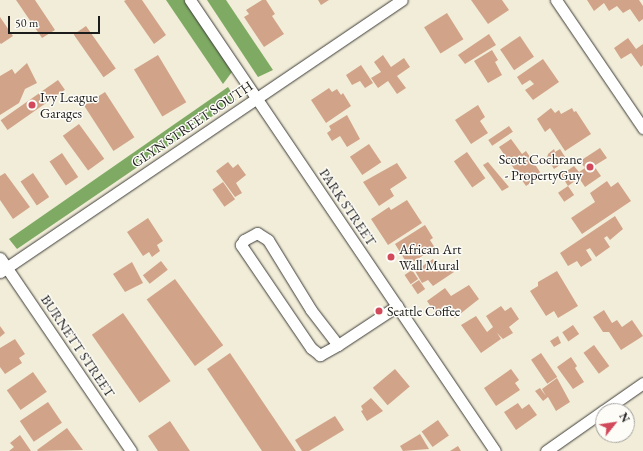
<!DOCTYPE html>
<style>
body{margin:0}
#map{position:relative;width:643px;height:451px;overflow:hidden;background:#f2edd8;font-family:"EB Garamond",serif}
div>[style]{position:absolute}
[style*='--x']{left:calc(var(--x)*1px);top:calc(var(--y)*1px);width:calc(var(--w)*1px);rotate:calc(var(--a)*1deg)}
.forest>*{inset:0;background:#7eaa63}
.building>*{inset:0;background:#d1a48a;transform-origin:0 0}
.roads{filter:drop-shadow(0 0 1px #3c3b38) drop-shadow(0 0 1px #3c3b38)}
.street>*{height:11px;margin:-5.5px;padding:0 5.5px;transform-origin:5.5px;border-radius:5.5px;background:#fff}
.dots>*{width:11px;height:11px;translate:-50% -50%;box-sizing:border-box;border:2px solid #fdfcf7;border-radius:50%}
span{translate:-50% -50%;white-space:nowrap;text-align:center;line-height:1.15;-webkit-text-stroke:3px #fdfcf7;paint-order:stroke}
.poi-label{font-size:14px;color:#1c1c1c}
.left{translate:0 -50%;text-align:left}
.right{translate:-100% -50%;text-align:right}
.street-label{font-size:14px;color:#1c1c1c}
.north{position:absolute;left:595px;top:403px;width:40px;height:40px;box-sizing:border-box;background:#fdfcf7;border:1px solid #a3a29f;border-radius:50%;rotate:60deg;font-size:11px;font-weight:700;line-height:16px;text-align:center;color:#1c1c1c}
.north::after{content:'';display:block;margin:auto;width:14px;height:18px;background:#d1495b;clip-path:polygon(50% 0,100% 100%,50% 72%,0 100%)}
.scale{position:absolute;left:8px;top:16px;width:92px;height:18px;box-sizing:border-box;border:2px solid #1c1c1c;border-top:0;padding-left:5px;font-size:12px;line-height:14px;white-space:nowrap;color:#1c1c1c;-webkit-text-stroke:3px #fdfcf7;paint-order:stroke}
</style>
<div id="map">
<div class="forest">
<i style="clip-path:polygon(166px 0,184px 0,232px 72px,223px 84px)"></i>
<i style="clip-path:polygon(207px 0,226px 0,273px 70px,258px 77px)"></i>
<i style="clip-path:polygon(228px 87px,236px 100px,17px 249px,9px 239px)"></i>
</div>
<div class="building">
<i style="clip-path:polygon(16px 0,35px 0,55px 30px,42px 38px)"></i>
<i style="clip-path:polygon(126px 0,142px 0,166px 35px,154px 44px,124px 1px)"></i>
<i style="clip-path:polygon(262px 0,266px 0,275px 14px,272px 16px,284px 34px,264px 47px,244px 17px,249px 14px,246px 10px)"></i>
<i style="clip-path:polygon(318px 0,329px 0,321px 5px)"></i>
<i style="clip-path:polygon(471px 0,502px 0,509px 10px,488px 24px)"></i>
<i style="clip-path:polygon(587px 0,639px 0,643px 6px,643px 19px,639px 22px,630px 9px,623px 13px,617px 6px,609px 11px,604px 3px,594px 11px)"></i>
<i style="left:447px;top:13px;width:31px;height:27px;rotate:58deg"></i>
<i style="clip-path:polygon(0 17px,13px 36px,1px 44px,0 43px)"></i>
<i style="left:86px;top:26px;width:52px;height:15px;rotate:55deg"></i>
<i style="clip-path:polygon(489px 34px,496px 45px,465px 64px,458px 55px)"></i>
<i style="left:520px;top:36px;width:25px;height:24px;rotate:56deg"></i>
<i style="clip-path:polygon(628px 38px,636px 49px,643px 44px,643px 65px,641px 67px,631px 53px,621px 59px,614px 48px)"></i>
<i style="clip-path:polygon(492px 50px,498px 60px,495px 62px,502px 75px,488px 83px,474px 61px)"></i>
<i style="left:158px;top:55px;width:55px;height:28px;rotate:59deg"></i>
<i style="clip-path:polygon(383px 55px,391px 67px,404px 58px,410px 67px,397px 76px,406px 88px,397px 94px,388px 81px,378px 88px,371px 78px,381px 72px,374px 62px)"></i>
<i style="clip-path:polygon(543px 59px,559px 82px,533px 100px,525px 90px,534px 84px,530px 80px,522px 85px,517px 77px)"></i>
<i style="clip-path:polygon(27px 63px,37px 83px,25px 89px,19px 103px,0 115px,0 76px,12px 69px,15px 74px)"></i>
<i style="clip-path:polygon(361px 65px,373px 83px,365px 88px,360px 81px,352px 85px,346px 75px)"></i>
<i style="left:58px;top:80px;width:12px;height:70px;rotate:55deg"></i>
<i style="clip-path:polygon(329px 88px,332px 92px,337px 89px,341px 95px,343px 93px,351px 106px,326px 123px,311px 100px)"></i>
<i style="left:105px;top:92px;width:54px;height:25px;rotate:57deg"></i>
<i style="clip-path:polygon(478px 105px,485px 117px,480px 121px,488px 133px,471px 144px,455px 120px)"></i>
<i style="clip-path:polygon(551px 108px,555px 113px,559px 110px,561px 114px,572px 108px,574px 112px,576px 111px,591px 134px,565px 151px,550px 128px,545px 132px,537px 119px)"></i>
<i style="clip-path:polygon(347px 115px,360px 139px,347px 147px,340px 136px,332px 141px,327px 133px,331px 130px,329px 126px)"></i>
<i style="left:79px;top:124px;width:43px;height:20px;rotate:54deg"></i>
<i style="left:509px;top:126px;width:7px;height:25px;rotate:56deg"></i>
<i style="clip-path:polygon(511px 139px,522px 154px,526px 151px,542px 175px,526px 186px,499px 147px)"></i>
<i style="left:369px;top:144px;width:22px;height:23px;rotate:56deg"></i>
<i style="clip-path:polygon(600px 148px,607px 158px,594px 166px,601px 176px,585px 187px,579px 178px,568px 186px,561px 175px,574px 166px,579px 172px,585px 168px,580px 161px)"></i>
<i style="clip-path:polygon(554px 149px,555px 152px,560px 149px,567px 160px,554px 169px,547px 158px,548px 154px)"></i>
<i style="left:467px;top:152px;width:32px;height:16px;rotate:55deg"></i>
<i style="left:62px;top:153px;width:29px;height:15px;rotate:56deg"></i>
<i style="clip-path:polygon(228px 162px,233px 168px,238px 164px,246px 175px,236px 183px,242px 193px,235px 197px,216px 171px)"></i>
<i style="clip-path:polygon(488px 162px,509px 187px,502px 191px,483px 165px)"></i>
<i style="clip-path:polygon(397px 163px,407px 178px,390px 189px,394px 196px,379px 206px,363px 182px)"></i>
<i style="clip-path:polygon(5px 173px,30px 207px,13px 219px,0 200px,0 176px)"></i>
<i style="left:33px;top:173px;width:29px;height:15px;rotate:56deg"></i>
<i style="clip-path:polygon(607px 181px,611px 187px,618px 182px,631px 201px,582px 234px,571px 218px,595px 202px,590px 193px)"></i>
<i style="left:223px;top:182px;width:21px;height:13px;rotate:55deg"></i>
<i style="left:568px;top:186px;width:11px;height:12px;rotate:56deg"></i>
<i style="clip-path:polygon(407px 200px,422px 223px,388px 245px,371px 219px,389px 207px,391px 210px)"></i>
<i style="clip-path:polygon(615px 216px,623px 229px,610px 240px,607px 236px,604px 238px,610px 247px,596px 257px,590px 248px,586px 250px,592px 260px,581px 267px,577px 261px,568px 266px,560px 253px)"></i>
<i style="clip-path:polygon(148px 218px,163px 241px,157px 245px,160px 251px,152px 257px,149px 252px,143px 256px,127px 232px)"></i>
<i style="clip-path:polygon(425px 225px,433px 238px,430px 240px,435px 248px,408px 265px,395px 244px)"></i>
<i style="clip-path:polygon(433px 259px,440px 270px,448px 264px,454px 272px,433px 286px,428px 280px,422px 283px,415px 271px)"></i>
<i style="left:161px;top:261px;width:11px;height:23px;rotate:52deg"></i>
<i style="clip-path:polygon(132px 262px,143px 283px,125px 292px,113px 274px)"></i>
<i style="left:412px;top:270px;width:11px;height:9px;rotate:56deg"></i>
<i style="clip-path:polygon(557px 271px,578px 306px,558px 318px,554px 311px,546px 316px,530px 291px,538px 286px,538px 282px)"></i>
<i style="left:175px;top:279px;width:82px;height:35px;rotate:54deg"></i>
<i style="left:419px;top:280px;width:11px;height:9px;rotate:56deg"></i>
<i style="clip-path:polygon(469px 285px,479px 299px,455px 318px,445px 305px,441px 308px,444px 312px,438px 317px,427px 301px,445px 288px,451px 296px)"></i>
<i style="clip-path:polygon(501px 306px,505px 311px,511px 307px,519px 319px,509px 327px,513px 333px,503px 339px,497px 333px,501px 339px,481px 353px,461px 325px,476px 316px,487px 332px,493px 327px,486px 316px)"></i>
<i style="clip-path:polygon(604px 310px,612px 323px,617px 320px,622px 327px,632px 320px,643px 336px,621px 350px,609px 332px,603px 332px,593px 317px)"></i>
<i style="left:123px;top:313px;width:83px;height:38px;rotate:55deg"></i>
<i style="left:573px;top:325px;width:11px;height:13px;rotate:56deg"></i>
<i style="clip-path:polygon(0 326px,5px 333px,0 337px)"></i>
<i style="clip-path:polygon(558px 336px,561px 343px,554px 347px,550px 341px)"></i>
<i style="clip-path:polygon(15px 339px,25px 354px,19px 358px,22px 363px,5px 374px,0 367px,0 348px)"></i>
<i style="left:594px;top:345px;width:26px;height:13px;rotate:54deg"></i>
<i style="clip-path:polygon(230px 353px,296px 451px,262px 451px,207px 369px)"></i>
<i style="left:541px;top:353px;width:29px;height:12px;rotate:56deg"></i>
<i style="clip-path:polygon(571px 357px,577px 366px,575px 368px,584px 382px,573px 389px,557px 367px)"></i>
<i style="left:395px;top:369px;width:23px;height:29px;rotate:50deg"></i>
<i style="clip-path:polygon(511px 369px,519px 380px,515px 383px,520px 390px,496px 406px,484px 388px)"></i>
<i style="left:33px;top:372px;width:24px;height:32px;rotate:55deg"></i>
<i style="clip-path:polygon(557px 378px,570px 402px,556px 411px,548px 397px,543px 401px,535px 391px,540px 388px,546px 396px,542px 389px)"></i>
<i style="clip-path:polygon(371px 398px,383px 411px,367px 421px,361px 411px,363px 410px,361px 406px)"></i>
<i style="left:48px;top:402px;width:25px;height:34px;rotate:56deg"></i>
<i style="clip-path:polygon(518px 403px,522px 409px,529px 404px,537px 415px,516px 430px,504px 412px)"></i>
<i style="clip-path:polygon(335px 416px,344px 430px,309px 451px,302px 451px,295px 440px)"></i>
<i style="left:438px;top:420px;width:19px;height:20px;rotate:55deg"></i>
<i style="clip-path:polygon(170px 421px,190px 451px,158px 451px,148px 436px)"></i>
<i style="clip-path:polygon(67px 428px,83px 450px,38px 451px,37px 450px)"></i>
<i style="clip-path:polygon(420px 434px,429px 449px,403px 451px,400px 446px)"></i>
<i style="clip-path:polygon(20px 435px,31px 451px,9px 451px,14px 447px,10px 443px)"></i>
<i style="clip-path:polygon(458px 446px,461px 451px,450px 451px)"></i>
</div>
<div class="roads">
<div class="street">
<i style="--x:190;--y:0;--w:544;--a:55.93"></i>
<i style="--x:556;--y:0;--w:155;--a:55.8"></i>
<i style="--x:0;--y:258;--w:233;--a:55.8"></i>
<i style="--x:0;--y:272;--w:485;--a:-34.1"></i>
<i style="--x:338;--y:345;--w:21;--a:151"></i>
<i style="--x:320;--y:355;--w:11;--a:-142"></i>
<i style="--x:311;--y:348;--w:125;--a:-124.2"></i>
<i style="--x:241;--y:245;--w:6;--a:-59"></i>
<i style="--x:244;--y:240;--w:15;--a:-28"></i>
<i style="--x:257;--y:233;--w:13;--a:32"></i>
<i style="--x:268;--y:240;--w:82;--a:58.4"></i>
<i style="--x:311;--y:310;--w:44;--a:52.4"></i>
<i style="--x:338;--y:345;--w:71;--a:-33.5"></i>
<i style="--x:603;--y:411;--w:49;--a:-35"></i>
<i style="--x:546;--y:451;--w:70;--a:-35.1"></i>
</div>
</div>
<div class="dots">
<i style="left:32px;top:105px;background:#d1495b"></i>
<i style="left:590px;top:167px;background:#d1495b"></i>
<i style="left:391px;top:257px;background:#d1495b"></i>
<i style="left:379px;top:311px;background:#d1495b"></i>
</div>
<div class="poi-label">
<span class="left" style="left:40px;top:105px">Ivy League<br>Garages</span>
<span class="right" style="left:582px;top:167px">Scott Cochrane<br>- PropertyGuy</span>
<span class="left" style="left:399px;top:257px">African Art<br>Wall Mural</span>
<span class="left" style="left:387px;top:311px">Seattle Coffee</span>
</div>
<div class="street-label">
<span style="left:192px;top:124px;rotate:-34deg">GLYN STREET SOUTH</span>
<span style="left:348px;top:207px;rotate:56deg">PARK STREET</span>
<span style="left:78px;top:346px;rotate:56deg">BURNETT STREET</span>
</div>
<div class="north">N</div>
<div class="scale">50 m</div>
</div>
